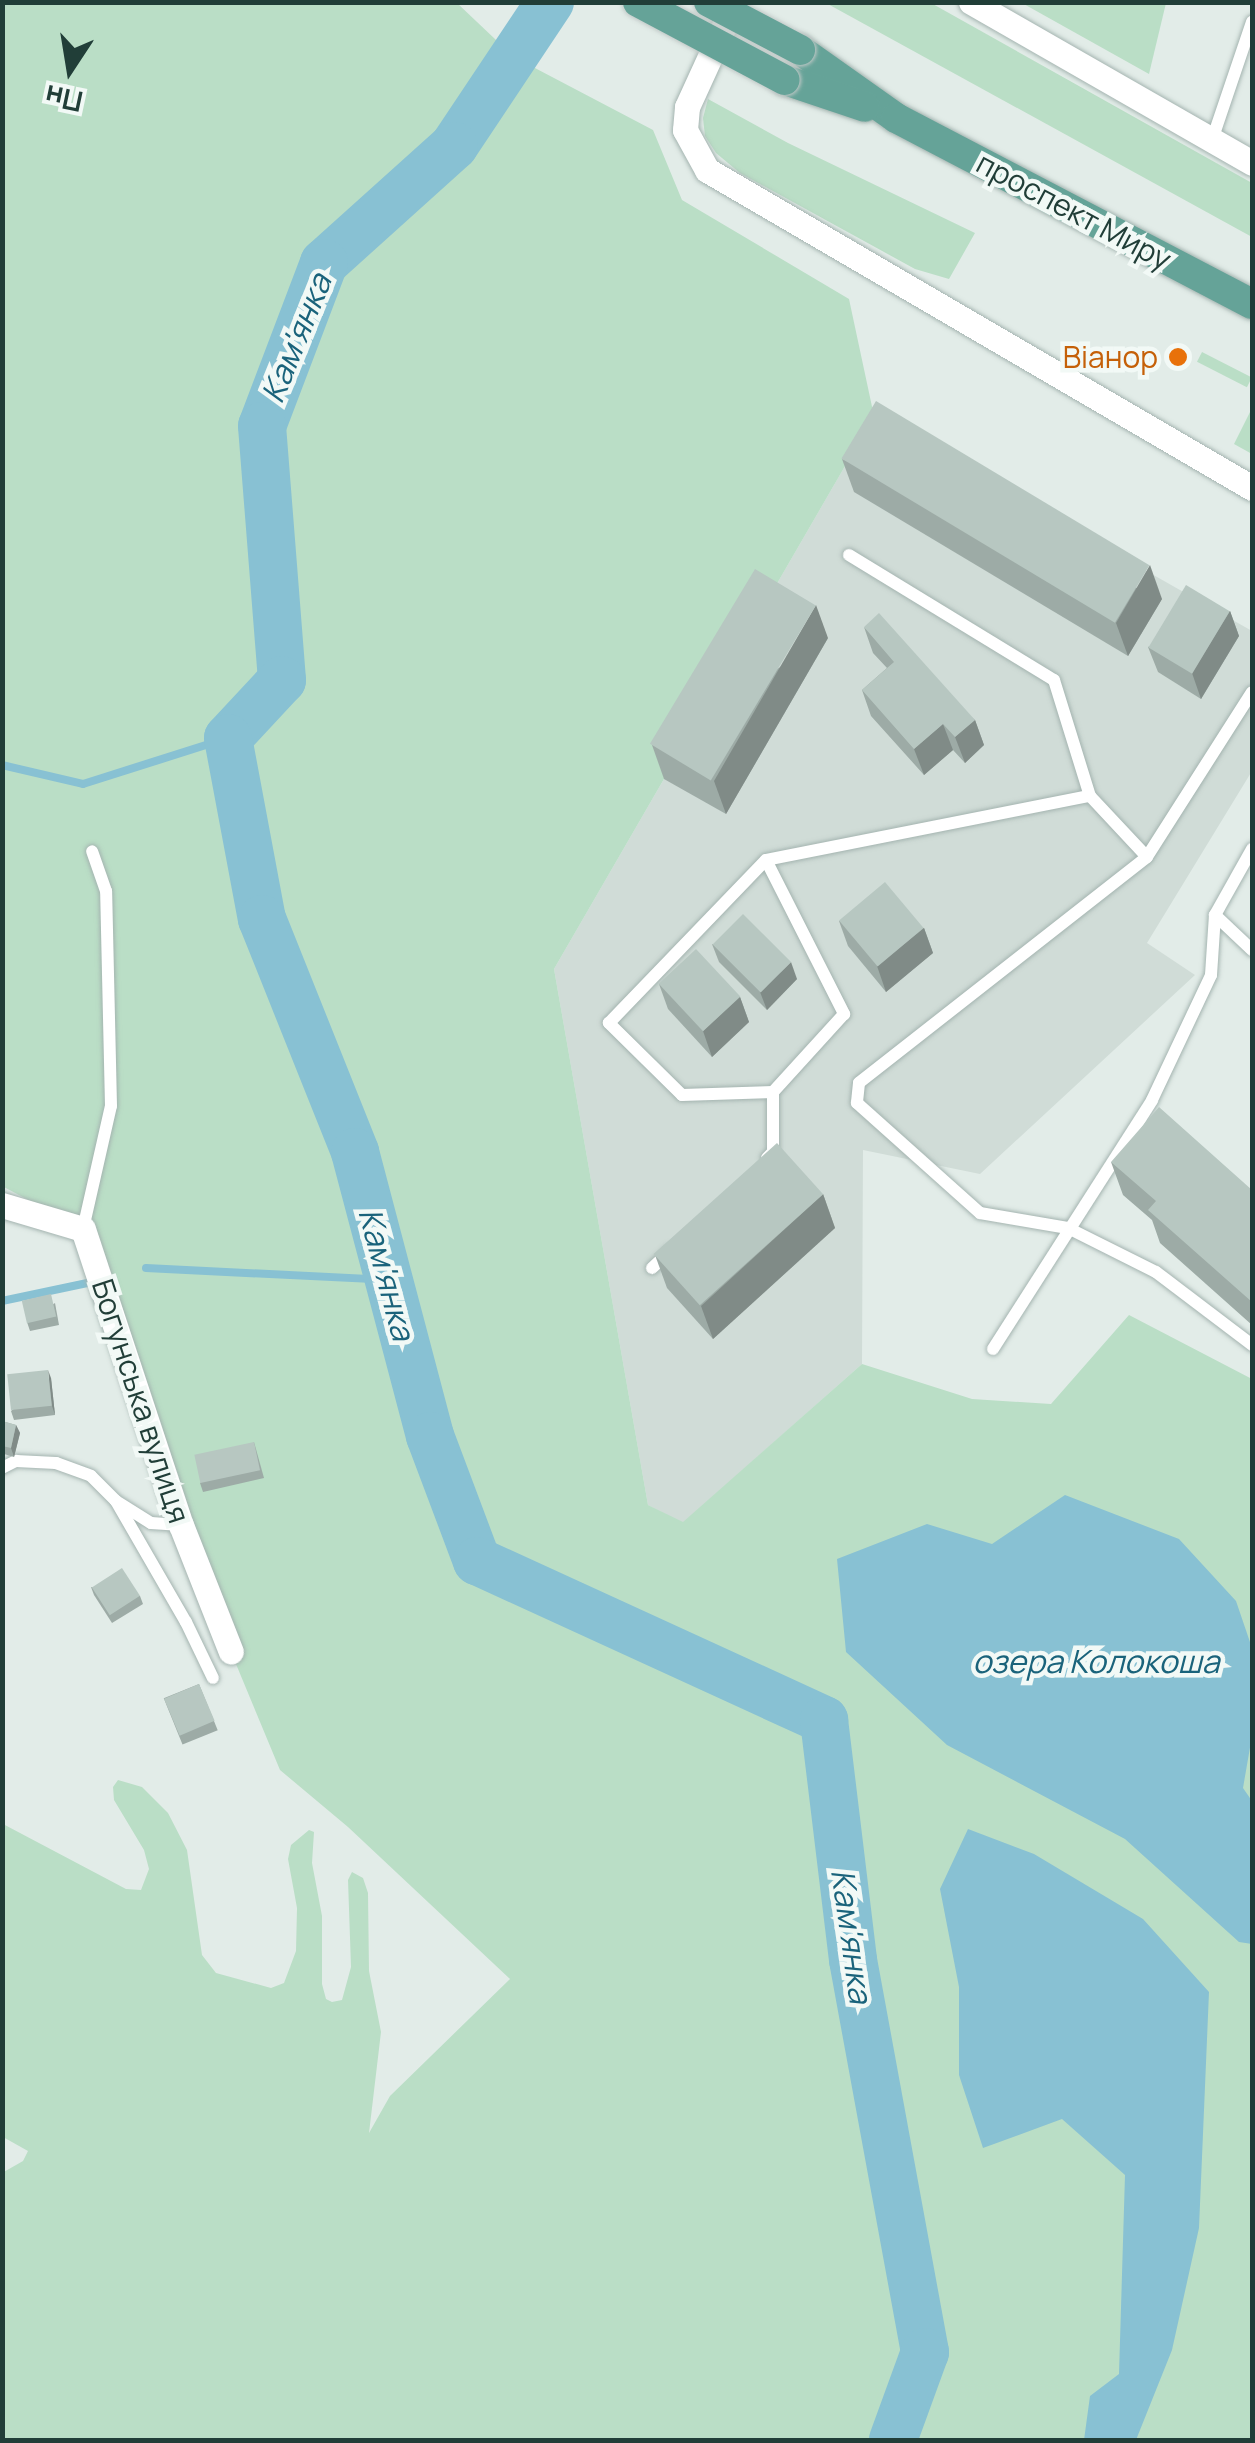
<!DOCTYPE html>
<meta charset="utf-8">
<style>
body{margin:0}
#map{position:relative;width:1255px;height:2443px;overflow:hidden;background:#e2ece8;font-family:Manrope,sans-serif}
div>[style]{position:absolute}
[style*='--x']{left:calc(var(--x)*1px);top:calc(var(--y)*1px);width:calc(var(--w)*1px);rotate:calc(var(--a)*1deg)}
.built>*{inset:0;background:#d0dcd7}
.green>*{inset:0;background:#badec6;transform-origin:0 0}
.water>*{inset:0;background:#88c1d3}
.stream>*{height:8px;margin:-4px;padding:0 4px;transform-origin:4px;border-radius:4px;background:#88c1d3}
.river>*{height:48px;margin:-24px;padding:0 24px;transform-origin:24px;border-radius:24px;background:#88c1d3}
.roads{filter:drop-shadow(0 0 2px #a4b4b0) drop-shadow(0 0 2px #a4b4b0)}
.service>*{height:12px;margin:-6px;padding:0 6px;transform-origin:6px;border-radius:6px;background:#fff}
.minor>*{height:25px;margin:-12.5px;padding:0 12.5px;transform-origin:12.5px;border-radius:12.5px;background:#fff}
.primary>*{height:30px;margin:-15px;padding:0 15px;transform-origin:15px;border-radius:15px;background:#65a398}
.bridges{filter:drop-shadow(0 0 2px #c1c9c7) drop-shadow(0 0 2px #c1c9c7)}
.primary-bridge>*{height:30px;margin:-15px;padding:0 15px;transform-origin:15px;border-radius:15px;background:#65a398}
.wall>*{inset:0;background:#9daba6;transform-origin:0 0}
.shaded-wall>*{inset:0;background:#808b87}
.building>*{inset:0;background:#b7c7c1;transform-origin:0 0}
.dots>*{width:28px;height:28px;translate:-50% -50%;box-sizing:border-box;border:5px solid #f2f9f6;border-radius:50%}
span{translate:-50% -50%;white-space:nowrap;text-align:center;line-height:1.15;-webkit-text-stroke:9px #f2f9f6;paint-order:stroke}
.street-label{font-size:30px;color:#213e38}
.food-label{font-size:30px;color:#c56008}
.right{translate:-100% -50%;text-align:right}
.water-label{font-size:32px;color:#1a637b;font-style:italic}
.frame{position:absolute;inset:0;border:5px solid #213e38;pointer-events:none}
.north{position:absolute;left:20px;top:20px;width:100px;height:100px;-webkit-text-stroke:8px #f2f9f6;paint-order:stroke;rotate:192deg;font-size:28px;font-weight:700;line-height:40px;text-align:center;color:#213e38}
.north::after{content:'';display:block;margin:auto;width:35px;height:45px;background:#213e38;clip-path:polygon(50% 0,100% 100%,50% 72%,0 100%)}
</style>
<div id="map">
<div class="built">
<i style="clip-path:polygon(874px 416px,1252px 631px,1252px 771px,1147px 943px,1195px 975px,980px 1174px,863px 1150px,862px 1364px,683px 1523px,648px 1505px,554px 969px)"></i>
</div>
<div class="green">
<i style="clip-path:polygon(3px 3px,457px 3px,514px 57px,653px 130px,682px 200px,849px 299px,874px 416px,554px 969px,648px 1505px,683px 1522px,862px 1364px,972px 1399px,1051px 1404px,1129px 1315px,1252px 1379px,1252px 2440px,3px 2440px,2px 2173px,23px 2161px,28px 2151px,3px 2137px,3px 1824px,126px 1889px,141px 1890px,149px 1869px,144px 1850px,114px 1800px,113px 1787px,118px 1780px,142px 1787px,168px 1813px,187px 1850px,202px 1955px,216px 1973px,271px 1988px,284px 1983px,296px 1951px,297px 1908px,288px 1859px,291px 1845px,309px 1830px,314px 1832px,312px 1863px,322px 1916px,322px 1984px,326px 1999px,332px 2002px,342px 2000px,351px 1967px,348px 1880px,352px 1872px,363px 1878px,368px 1893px,369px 1971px,381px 2032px,369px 2133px,390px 2096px,510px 1979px,348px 1827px,280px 1770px,231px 1652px,83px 1229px,2px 1186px)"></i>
<i style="clip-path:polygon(826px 3px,931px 3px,1252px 183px,1252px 237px)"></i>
<i style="clip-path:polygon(1022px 3px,1166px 3px,1149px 74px)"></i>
<i style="clip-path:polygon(708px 99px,788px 143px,975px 233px,949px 279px,915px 269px,740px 173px,716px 153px,705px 136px,703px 118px)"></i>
<i style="left:1202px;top:352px;width:56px;height:11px;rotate:27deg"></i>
<i style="clip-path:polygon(1252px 408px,1252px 454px,1234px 444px)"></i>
</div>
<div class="water">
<i style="clip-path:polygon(1065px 1495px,1179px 1539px,1236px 1601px,1252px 1648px,1252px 1736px,1243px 1788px,1252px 1801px,1252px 1944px,1239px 1942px,1125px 1839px,947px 1745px,846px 1652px,837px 1559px,927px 1524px,992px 1544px)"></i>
<i style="clip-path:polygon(968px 1829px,1034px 1854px,1143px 1919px,1209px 1992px,1199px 2228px,1172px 2350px,1136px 2440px,1084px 2440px,1090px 2396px,1119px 2374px,1125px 2175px,1062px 2119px,983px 2148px,959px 2075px,959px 1987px,940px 1889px)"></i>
</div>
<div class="stream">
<i style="--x:2;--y:765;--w:83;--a:13.2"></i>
<i style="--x:83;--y:784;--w:152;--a:-17.6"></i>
<i style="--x:146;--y:1268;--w:243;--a:2.8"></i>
<i style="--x:2;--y:1301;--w:92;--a:-11.9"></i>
</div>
<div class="river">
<i style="--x:550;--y:2;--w:173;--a:123.7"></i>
<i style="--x:454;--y:146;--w:175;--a:138"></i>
<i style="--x:324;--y:263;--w:174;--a:110.8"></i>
<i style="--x:262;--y:426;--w:255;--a:85.5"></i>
<i style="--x:282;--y:680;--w:79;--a:133"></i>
<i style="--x:228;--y:738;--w:184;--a:79.4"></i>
<i style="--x:262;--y:919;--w:251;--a:68.2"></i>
<i style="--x:355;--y:1152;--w:294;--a:75.2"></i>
<i style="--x:430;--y:1436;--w:134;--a:69.4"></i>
<i style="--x:477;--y:1561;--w:382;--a:24.6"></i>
<i style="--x:824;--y:1720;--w:242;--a:83.1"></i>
<i style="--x:853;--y:1960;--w:399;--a:79.6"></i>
<i style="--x:925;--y:2352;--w:94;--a:110"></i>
</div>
<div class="roads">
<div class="service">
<i style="--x:1212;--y:140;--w:125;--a:-71.3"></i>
<i style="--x:849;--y:555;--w:240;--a:31.4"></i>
<i style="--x:1054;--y:680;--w:121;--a:72.8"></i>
<i style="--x:1090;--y:796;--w:83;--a:46.9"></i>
<i style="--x:1252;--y:692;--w:196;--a:122.5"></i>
<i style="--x:1147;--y:857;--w:366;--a:141.9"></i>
<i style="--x:859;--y:1083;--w:20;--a:96"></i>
<i style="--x:857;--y:1103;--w:165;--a:41.8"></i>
<i style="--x:980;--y:1213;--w:89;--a:9.7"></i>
<i style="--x:1068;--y:1228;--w:98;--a:26.6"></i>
<i style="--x:1156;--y:1272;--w:121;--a:37.2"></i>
<i style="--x:766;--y:860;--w:173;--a:63.1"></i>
<i style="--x:844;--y:1014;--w:105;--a:132.3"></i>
<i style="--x:773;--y:1092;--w:91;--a:178.1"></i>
<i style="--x:682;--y:1095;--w:103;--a:-135.4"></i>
<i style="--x:609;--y:1023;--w:226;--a:-46.1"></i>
<i style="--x:766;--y:860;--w:330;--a:-11.2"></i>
<i style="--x:1215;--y:915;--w:51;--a:43.4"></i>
<i style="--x:767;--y:1158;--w:8;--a:-45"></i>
<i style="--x:773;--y:1152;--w:60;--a:-90"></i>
<i style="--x:83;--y:1229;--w:126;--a:-77.2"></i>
<i style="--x:111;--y:1106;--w:215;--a:-91.3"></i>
<i style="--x:106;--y:891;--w:42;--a:-109.3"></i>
<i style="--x:652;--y:1268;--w:25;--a:-43"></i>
<i style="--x:993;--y:1349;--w:295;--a:-57.4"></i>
<i style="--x:1152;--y:1100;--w:138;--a:-64.7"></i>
<i style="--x:1211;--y:975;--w:60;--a:-86.2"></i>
<i style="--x:1215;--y:915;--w:76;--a:-60.7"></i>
<i style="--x:2;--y:1468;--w:16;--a:-27"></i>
<i style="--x:16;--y:1461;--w:40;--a:2.9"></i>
<i style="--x:56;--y:1463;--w:37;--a:20"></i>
<i style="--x:91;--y:1476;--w:35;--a:45"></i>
<i style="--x:116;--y:1501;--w:41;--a:32.2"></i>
<i style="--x:151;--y:1523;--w:30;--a:4"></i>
<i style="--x:116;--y:1501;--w:140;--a:60"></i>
<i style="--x:186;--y:1622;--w:62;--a:64.3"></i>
</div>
<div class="minor">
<i style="--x:971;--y:2;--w:324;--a:29.8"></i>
<i style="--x:724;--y:26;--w:89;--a:114.6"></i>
<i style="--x:687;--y:107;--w:23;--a:95"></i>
<i style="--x:685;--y:130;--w:46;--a:61.2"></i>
<i style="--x:707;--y:170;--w:631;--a:30.26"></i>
<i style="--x:2;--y:1205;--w:84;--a:16.5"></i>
<i style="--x:83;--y:1229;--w:312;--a:71.7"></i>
<i style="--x:181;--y:1525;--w:136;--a:68.5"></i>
</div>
<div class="primary">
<i style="--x:800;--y:50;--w:118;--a:35.3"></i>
<i style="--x:896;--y:118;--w:402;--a:27.6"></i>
<i style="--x:785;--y:80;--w:84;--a:18.6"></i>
</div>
</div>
<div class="bridges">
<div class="primary-bridge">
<i style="--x:638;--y:2;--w:166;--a:28"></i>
<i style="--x:709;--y:2;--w:103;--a:27.8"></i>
</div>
</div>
<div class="wall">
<i style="clip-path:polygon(842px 459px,1162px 599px,1128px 656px,854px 492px)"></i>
<i style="clip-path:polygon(1230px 611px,1239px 636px,1201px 699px,1158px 672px,1148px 647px)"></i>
<i style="clip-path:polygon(864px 627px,975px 720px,984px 745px,965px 763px,953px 750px,924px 775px,871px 716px,862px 690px,887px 668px,873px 653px)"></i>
<i style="clip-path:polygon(828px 638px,726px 814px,664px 779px,652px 745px)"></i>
<i style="clip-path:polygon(839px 921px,924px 928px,933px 953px,886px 992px,848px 946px)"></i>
<i style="clip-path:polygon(712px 944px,797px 979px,767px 1010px,719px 962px)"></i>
<i style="clip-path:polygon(659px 984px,740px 997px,749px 1022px,712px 1057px,668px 1009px)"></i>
<i style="clip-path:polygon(1111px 1162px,1252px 1190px,1252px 1325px,1160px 1243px,1152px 1220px,1123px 1195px)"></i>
<i style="clip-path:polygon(823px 1194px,835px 1228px,713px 1339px,667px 1288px,655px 1255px)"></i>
<i style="clip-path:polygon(55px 1303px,59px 1325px,30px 1331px,27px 1322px)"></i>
<i style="clip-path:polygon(51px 1378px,55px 1415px,14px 1420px,11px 1411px)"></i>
<i style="clip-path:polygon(2px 1421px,16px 1425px,20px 1433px,14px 1457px,4px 1454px,2px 1459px)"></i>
<i style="clip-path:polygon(254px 1442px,264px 1478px,203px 1492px,200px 1483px)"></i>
<i style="clip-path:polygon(91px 1587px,140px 1596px,143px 1604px,112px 1623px,94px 1595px)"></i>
<i style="left:199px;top:1684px;width:50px;height:38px;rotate:68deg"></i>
</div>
<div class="shaded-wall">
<i style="clip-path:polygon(1150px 565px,1162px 599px,1128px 656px,1116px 623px)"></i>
<i style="clip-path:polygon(816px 605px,828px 638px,726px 814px,714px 781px)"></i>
<i style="clip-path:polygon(1230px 611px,1239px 636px,1201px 699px,1192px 673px)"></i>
<i style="clip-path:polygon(975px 720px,984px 745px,965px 763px,955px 737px)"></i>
<i style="clip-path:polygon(943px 724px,953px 750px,924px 775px,914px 749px)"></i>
<i style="clip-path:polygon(924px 928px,933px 953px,886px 992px,877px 966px)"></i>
<i style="clip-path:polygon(791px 962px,797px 979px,767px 1010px,760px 992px)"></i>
<i style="clip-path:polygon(740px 997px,749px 1022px,712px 1057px,703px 1031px)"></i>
<i style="clip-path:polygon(823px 1194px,835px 1228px,713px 1339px,701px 1306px)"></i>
<i style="clip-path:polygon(48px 1370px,51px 1378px,55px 1415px,52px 1406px)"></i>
<i style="clip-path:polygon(16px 1425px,20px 1433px,14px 1457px,11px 1448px)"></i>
</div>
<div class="building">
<i style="left:876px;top:401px;width:319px;height:67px;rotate:31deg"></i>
<i style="left:755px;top:569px;width:71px;height:204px;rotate:31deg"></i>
<i style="left:1186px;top:585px;width:51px;height:73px;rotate:31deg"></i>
<i style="clip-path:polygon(879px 613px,975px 720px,955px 737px,943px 724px,914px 749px,862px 690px,894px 662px,864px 627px)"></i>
<i style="left:885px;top:882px;width:60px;height:60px;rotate:50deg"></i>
<i style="left:743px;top:914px;width:68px;height:43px;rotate:45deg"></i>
<i style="left:696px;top:949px;width:65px;height:51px;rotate:47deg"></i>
<i style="clip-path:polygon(1159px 1107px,1252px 1190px,1252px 1302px,1148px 1210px,1156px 1201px,1111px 1162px)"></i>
<i style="left:777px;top:1143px;width:69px;height:166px;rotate:48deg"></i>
<i style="left:51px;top:1294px;width:23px;height:30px;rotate:77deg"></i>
<i style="left:48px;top:1370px;width:36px;height:41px;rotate:84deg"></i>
<i style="clip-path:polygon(2px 1421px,16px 1425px,11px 1448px,2px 1446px)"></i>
<i style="left:254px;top:1442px;width:29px;height:61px;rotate:78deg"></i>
<i style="left:122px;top:1568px;width:33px;height:36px;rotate:57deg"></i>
<i style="left:199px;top:1684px;width:40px;height:38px;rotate:67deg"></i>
</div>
<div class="dots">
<i style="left:1178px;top:357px;background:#e8710a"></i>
</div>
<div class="street-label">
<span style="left:1074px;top:211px;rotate:28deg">проспект Миру</span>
<span style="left:141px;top:1401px;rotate:72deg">Богунська вулиця</span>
</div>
<div class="food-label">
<span class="right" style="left:1158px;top:357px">Віанор</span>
</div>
<div class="water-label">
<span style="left:296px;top:338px;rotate:-68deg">Кам'янка</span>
<span style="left:387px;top:1274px;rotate:75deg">Кам'янка</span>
<span style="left:1096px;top:1661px">озера Колокоша</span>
<span style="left:852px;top:1936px;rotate:82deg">Кам'янка</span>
</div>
<div class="frame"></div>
<div class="north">Пн</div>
</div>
